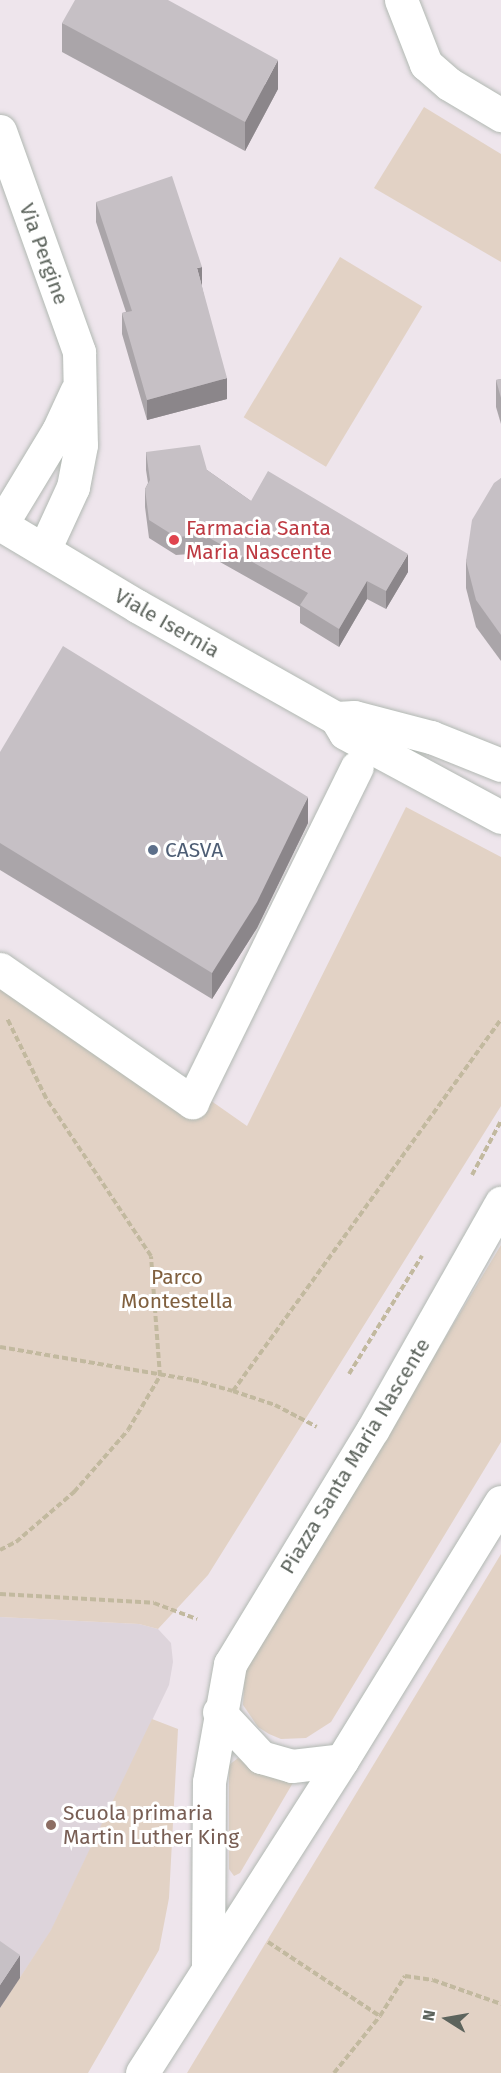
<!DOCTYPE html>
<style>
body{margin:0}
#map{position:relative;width:501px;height:2073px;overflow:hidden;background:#eee5ec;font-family:"Fira Sans",sans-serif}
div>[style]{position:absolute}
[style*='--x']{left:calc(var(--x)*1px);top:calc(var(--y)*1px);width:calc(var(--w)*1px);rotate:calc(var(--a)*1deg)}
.education>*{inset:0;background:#ddd4db}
.green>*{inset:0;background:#e2d2c5;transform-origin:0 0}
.path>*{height:4px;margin-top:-2px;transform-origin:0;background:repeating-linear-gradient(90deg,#c2b99f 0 6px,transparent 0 9px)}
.roads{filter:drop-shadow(0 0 2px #b2b9b3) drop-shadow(0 0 2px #b2b9b3)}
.minor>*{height:33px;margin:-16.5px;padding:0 16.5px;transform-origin:16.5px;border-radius:16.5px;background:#fff}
.wall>*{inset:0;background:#aaa5a9}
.shaded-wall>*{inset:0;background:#8b868a}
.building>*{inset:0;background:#c6c0c5}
.dots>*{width:16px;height:16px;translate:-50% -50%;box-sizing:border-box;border:3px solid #fff;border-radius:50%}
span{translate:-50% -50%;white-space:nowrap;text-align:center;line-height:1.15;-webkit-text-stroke:6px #fff;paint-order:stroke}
.street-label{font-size:21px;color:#5d645d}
.health-label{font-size:21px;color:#be3a42}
.left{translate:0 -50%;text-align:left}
.service-label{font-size:21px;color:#4e5e75}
.park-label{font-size:21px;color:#80603f}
.education-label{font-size:21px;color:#785e54}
.north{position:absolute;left:417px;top:1989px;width:60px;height:60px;-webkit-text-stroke:4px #fff;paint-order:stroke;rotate:281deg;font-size:16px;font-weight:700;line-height:24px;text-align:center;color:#5d645d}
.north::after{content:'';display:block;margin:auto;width:21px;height:27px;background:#5d645d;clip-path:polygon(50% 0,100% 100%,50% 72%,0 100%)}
</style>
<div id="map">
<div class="education">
<i style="clip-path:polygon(0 1617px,139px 1624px,158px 1629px,171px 1643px,173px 1662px,169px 1685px,51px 1931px,0 2008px)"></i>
</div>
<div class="green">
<i style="clip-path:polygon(424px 107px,501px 154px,501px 262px,374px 188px)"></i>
<i style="left:340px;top:257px;width:96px;height:187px;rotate:31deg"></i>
<i style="clip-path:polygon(406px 807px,501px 857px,501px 1106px,208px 1575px,158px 1629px,139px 1624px,0 1617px,0 953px,247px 1126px)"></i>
<i style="clip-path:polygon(501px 1245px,501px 1442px,331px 1722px,306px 1738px,281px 1739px,269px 1734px,258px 1727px,243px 1705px,245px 1670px)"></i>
<i style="clip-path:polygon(501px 1554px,501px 2073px,187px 2073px)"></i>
<i style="clip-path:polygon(152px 1719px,178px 1729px,169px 1898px,159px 1950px,88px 2073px,0 2073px,0 2008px,51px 1930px)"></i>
<i style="clip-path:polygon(238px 1758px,294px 1781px,240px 1873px,234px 1876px,229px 1869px,229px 1765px)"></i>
</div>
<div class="path">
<i style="--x:472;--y:1175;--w:61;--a:-61.8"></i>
<i style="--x:0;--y:1347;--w:196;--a:9.7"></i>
<i style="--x:193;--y:1380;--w:41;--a:15.4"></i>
<i style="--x:233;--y:1391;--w:458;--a:-54.2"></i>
<i style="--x:349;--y:1374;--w:139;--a:-58.3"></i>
<i style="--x:233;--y:1391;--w:44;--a:18.4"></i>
<i style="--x:275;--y:1405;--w:47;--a:27.6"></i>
<i style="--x:0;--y:1550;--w:18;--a:-27"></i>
<i style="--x:16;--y:1542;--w:77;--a:-40.8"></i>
<i style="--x:74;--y:1492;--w:82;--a:-48.9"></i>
<i style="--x:128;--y:1430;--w:63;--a:-59.3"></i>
<i style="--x:160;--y:1376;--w:120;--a:-94.3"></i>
<i style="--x:151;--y:1256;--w:190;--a:-123.6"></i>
<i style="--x:46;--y:1098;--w:89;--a:-116"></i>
<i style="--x:0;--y:1594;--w:154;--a:3.3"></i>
<i style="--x:154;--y:1603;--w:46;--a:20.4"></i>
<i style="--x:268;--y:1942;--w:134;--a:33.5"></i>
<i style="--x:334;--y:2073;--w:73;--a:-51.1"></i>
<i style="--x:380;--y:2016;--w:47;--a:-58"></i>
<i style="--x:405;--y:1976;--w:28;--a:8"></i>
<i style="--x:433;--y:1980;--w:72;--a:19.4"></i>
</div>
<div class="roads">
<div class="minor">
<i style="--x:401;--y:0;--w:69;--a:68.7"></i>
<i style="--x:426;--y:64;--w:30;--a:41"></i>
<i style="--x:449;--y:84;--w:61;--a:30.8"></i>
<i style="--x:0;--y:131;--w:235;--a:70.3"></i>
<i style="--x:79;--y:352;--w:93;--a:88.8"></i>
<i style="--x:81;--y:445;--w:43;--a:100.8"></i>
<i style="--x:73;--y:487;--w:69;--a:114.7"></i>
<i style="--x:0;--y:524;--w:160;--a:30.9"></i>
<i style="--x:137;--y:606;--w:228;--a:29.4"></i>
<i style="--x:336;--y:718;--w:17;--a:59"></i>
<i style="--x:345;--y:733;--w:177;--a:28.3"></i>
<i style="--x:1;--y:525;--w:110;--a:-58.8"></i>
<i style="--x:58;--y:431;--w:43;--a:-65.2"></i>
<i style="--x:336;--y:718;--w:18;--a:-3"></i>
<i style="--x:354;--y:717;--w:80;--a:14.6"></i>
<i style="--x:431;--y:737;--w:75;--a:21.8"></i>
<i style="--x:0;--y:969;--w:234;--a:34.7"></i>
<i style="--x:192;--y:1102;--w:373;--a:-63.8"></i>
<i style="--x:219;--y:1712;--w:62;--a:47"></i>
<i style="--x:261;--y:1757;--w:32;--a:16"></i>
<i style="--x:292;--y:1766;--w:50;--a:-6.8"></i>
<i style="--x:208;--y:1966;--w:184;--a:-89.7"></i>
<i style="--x:209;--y:1782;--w:120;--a:-79.9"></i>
<i style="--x:230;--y:1664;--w:275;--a:-58.7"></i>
<i style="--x:373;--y:1429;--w:260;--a:-60.5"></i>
<i style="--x:142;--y:2073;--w:371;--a:-57.4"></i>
<i style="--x:342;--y:1760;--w:303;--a:-58.4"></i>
</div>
</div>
<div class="wall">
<i style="clip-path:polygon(62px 23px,278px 89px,245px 151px,62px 52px)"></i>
<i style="clip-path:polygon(96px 202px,202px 287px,227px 399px,147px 420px,122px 334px,122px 313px,126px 312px,96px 222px)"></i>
<i style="clip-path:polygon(501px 379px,501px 424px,496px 407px,496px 380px)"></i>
<i style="clip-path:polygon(146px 452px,207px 470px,251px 501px,408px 572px,386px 609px,367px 599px,339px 647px,300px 623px,300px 607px,204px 553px,176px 555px,149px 538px,145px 507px,145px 489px,148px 483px,146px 470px)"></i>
<i style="clip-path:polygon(501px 478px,501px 661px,476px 627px,466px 588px,466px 561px)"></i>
<i style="clip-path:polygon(0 752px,308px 823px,257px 928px,212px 999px,0 870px)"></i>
</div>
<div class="shaded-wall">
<i style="clip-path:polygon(278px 60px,278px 89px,245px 151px,245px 122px)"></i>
<i style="clip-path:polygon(202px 267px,202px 287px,197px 268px)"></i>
<i style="clip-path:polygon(227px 378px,227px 399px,147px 420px,147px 400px)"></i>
<i style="clip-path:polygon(408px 554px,408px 572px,386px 609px,386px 591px)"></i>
<i style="clip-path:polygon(367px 581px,367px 599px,339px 647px,339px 629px)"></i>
<i style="clip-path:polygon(308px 797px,308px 823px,257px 928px,212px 999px,212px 973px)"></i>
<i style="clip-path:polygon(20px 1955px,20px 1978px,0 2008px,0 1985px)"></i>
</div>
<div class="building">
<i style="clip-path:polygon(75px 0,168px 0,278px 60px,245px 122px,62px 23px)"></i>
<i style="clip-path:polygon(172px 176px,202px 267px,197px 268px,227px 378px,147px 400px,122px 313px,132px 311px,96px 202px)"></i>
<i style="clip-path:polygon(501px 379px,501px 398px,496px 380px)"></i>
<i style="clip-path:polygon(200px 445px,207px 470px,251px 501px,268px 471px,408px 554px,386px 591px,367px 581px,339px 629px,300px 605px,308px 593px,204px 535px,176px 537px,149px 520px,145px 489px,150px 480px,146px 452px)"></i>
<i style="clip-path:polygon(501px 478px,501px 635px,476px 600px,466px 561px,472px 520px,494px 483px)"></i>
<i style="clip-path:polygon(63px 646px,308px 797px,257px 902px,212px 973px,0 843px,0 752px)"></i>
<i style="clip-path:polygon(0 1941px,20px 1955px,0 1985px)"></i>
</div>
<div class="dots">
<i style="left:174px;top:540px;background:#e0444e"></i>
<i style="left:153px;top:850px;background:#5c6f8a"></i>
<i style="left:51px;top:1825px;background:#8d6e63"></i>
</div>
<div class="street-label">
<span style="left:44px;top:254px;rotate:70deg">Via Pergine</span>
<span style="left:167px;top:623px;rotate:30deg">Viale Isernia</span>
<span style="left:355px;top:1456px;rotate:-59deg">Piazza Santa Maria Nascente</span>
</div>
<div class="health-label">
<span class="left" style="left:186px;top:540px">Farmacia Santa<br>Maria Nascente</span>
</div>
<div class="service-label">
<span class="left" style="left:165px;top:850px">CASVA</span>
</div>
<div class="park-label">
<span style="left:177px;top:1289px">Parco<br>Montestella</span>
</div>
<div class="education-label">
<span class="left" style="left:63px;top:1825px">Scuola primaria<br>Martin Luther King</span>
</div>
<div class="north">N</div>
</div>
